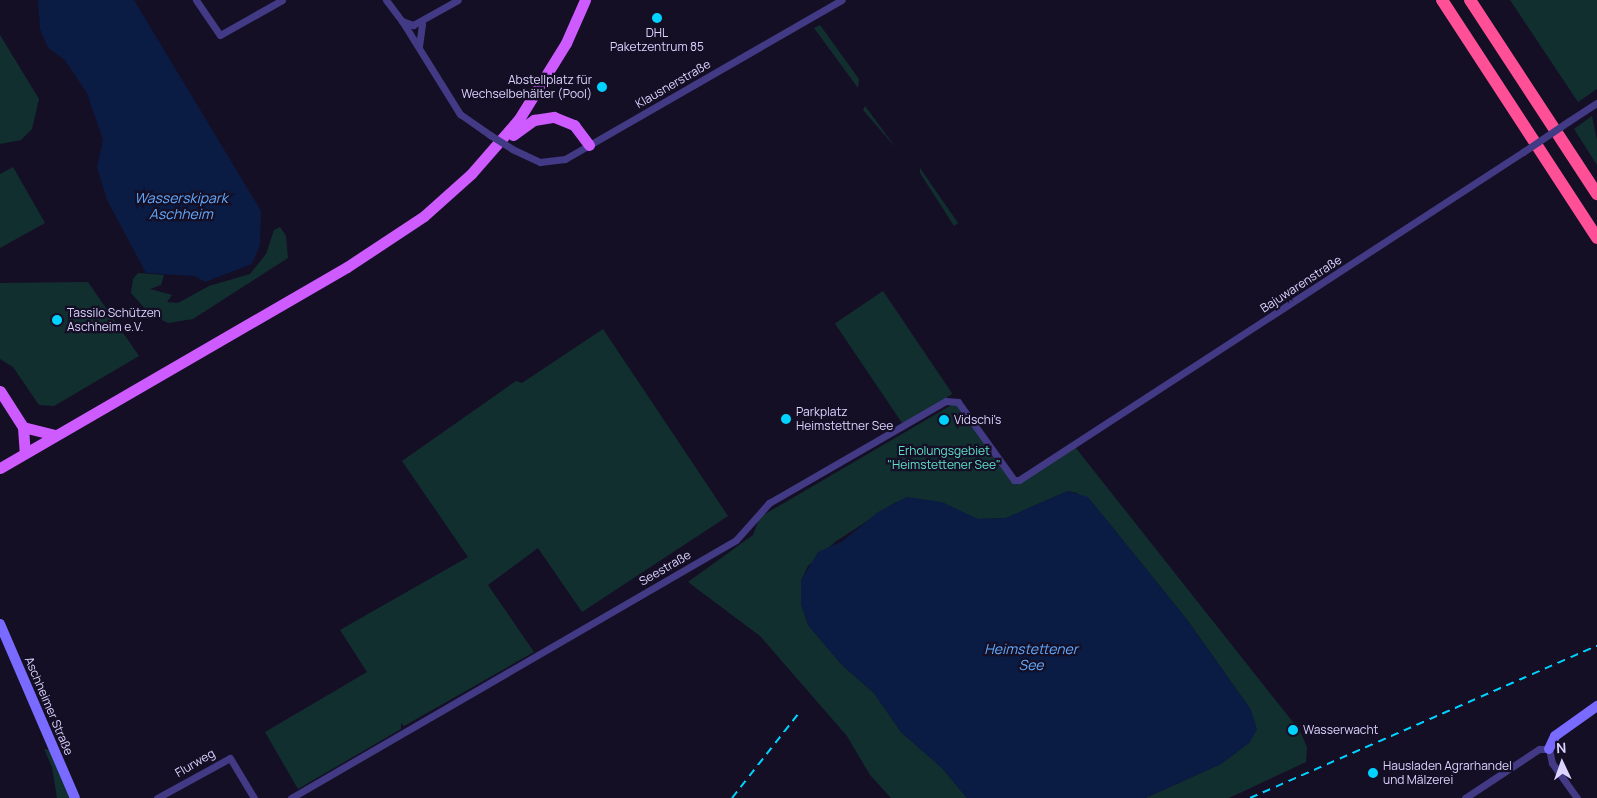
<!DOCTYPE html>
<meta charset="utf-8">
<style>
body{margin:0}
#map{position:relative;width:1597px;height:798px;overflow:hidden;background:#150f26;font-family:Manrope,sans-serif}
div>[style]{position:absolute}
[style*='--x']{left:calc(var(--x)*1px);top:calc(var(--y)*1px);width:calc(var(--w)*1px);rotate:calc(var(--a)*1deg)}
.green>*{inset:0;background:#122f30;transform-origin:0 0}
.water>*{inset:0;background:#0a1b44}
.street>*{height:7px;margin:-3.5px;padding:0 3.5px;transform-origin:3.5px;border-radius:3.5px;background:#423a85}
.secondary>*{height:10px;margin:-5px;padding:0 5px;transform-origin:5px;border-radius:5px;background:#796bff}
.primary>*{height:11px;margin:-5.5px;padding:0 5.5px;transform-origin:5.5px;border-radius:5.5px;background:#ce5bff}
.highway>*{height:12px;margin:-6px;padding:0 6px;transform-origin:6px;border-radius:6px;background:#ff4f97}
.rail>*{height:2px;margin-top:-1px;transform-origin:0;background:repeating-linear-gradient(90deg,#00d3ff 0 8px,transparent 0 14px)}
.street-bridge>*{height:7px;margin:-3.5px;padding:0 3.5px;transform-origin:3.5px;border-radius:3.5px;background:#423a85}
.dots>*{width:14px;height:14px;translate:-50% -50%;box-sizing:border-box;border:2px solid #150f26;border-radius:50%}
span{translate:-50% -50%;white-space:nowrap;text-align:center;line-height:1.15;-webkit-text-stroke:4.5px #150f26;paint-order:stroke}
.poi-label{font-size:12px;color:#dcd4ff}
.right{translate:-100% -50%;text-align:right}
.left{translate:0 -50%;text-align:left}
.street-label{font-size:12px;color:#dcd4ff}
.park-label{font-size:12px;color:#5ee1c9}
.water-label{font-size:14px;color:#62abff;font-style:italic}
.north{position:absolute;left:1537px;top:738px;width:50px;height:50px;-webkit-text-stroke:4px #150f26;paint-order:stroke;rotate:357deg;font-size:14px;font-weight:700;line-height:20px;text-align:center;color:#dcd4ff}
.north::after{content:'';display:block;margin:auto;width:18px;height:22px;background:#dcd4ff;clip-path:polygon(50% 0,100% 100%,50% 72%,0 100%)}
</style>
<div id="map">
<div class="green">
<i style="clip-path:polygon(1510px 0,1597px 0,1597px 89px,1578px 102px)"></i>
<i style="clip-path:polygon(820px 25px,859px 79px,858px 88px,814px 28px)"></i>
<i style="clip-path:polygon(0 35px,39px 99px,32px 129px,21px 140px,0 144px)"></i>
<i style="clip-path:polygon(865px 106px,896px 148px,863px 110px)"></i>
<i style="clip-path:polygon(1592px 116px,1597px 140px,1597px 165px,1574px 129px)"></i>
<i style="clip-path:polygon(13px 167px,45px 223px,0 248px,0 174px)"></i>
<i style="clip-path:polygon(920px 168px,958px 223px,954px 226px,920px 173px)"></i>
<i style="clip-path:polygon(280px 227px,286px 236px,288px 258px,193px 319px,168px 323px,150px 314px,131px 293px,133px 279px,138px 273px,164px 275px,161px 285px,150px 289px,172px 295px,167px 302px,178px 303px,209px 286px,250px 274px,266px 254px,274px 230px)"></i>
<i style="clip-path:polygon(88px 282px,139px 356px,54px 406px,39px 405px,13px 367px,0 359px,0 283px)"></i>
<i style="left:883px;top:291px;width:124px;height:58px;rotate:56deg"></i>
<i style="clip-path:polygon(603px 329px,728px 516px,582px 612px,538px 548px,488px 585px,534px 652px,404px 726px,401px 723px,401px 729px,298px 789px,265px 732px,367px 672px,340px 630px,468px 557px,402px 461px,516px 381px,522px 383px)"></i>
<i style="clip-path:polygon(955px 403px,1014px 484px,1075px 447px,1300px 731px,1307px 747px,1306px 762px,1229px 798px,1145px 798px,1221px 764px,1250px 742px,1251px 710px,1188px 621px,1105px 518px,1077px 493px,1068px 491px,1006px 518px,978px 519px,896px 502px,835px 542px,808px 566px,801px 581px,801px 604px,808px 625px,841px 664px,874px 693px,901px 732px,942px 768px,967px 798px,891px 798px,870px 775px,847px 736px,760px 636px,688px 582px,753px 535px,760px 517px)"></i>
<i style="clip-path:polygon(44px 749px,49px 750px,70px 798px,57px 798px,52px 767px)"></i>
</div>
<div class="water">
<i style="clip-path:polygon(38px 0,134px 0,261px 211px,260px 245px,252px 264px,205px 282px,195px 276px,146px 273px,107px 200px,97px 167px,103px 140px,87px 93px,64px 59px,48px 48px,40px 29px)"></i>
<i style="clip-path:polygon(1068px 491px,1088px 497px,1188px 621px,1251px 710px,1257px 729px,1250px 742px,1221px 764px,1145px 798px,967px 798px,942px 768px,901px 732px,874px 693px,841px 664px,808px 625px,801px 604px,801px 581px,818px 552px,843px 541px,878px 512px,907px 497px,942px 502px,978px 519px,1006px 518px)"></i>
</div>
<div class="street">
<i style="--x:196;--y:0;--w:42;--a:55.6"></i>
<i style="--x:220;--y:35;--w:71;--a:-29.4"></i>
<i style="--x:386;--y:0;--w:26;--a:53"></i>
<i style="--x:402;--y:21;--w:12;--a:20"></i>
<i style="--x:413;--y:25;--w:51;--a:-29.1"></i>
<i style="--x:402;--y:21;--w:110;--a:58.1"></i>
<i style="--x:460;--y:114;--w:37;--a:35"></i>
<i style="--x:419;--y:46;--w:22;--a:-82"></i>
<i style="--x:1569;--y:121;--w:33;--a:-33"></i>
<i style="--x:512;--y:149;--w:31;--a:25"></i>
<i style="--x:540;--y:162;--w:25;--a:-7"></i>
<i style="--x:565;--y:159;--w:319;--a:-29.9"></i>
<i style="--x:157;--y:798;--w:83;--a:-28.7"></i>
<i style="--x:230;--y:758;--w:47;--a:59"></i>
<i style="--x:291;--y:798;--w:514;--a:-30.1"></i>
<i style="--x:736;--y:540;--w:50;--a:-48.3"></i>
<i style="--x:769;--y:503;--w:204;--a:-30"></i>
<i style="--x:946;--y:401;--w:12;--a:5"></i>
<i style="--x:958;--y:402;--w:96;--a:54.3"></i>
<i style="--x:1014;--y:480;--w:5;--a:0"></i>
<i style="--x:1019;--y:480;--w:601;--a:-33.06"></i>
<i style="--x:1465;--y:798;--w:89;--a:-33.5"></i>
<i style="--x:1539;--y:749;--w:10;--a:0"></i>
<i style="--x:1549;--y:749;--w:14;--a:78"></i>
<i style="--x:1552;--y:763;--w:43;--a:54.5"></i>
</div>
<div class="secondary">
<i style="--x:0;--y:624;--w:189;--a:66.7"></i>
<i style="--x:1549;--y:749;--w:14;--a:-65"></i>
<i style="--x:1555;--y:736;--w:52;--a:-35.5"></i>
</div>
<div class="primary">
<i style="--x:513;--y:135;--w:26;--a:-36"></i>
<i style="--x:534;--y:120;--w:20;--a:-9"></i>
<i style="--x:554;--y:117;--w:22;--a:22"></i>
<i style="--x:574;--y:125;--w:25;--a:53"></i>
<i style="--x:0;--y:391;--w:43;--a:57.4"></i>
<i style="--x:23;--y:427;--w:26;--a:86"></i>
<i style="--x:23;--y:427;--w:33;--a:14"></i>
<i style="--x:0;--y:468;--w:401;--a:-30.1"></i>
<i style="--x:347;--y:267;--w:92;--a:-33.5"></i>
<i style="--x:424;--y:216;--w:63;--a:-41.8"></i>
<i style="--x:471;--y:174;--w:73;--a:-48.9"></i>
<i style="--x:519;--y:119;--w:89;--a:-58.3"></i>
<i style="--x:566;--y:43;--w:47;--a:-66.2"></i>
</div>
<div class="highway">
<i style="--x:1442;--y:0;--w:284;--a:56.9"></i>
<i style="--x:1470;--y:0;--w:232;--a:56.8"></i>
</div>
<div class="rail">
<i style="--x:732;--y:798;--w:108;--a:-51.8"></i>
<i style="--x:1250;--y:798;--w:379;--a:-23.7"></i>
</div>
<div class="street-bridge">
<i style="--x:490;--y:135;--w:26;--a:32"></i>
<i style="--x:1523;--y:152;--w:55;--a:-34"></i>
</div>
<div class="dots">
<i style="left:657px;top:18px;background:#00d3ff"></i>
<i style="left:602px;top:87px;background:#00d3ff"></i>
<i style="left:57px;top:320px;background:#00d3ff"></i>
<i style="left:786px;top:419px;background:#00d3ff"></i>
<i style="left:944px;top:420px;background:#00d3ff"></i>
<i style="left:1293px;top:730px;background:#00d3ff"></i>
<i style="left:1373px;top:773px;background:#00d3ff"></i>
</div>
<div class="poi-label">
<span style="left:657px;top:40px">DHL<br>Paketzentrum 85</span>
<span class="right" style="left:592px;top:87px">Abstellplatz für<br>Wechselbehälter (Pool)</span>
<span class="left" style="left:67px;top:320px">Tassilo Schützen<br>Aschheim e.V.</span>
<span class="left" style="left:796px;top:419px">Parkplatz<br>Heimstettner See</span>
<span class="left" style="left:954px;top:420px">Vidschi's</span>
<span class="left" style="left:1303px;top:730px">Wasserwacht</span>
<span class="left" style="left:1383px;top:773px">Hausladen Agrarhandel<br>und Mälzerei</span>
</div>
<div class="street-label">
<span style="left:673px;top:84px;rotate:-30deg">Klausnerstraße</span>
<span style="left:1301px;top:284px;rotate:-33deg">Bajuwarenstraße</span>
<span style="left:665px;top:568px;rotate:-30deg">Seestraße</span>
<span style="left:49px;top:706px;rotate:67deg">Aschheimer Straße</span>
<span style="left:195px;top:763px;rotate:-30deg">Flurweg</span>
</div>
<div class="park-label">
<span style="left:944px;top:458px">Erholungsgebiet<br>"Heimstettener See"</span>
</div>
<div class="water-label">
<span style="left:181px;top:206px">Wasserskipark<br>Aschheim</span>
<span style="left:1031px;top:657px">Heimstettener<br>See</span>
</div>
<div class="north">N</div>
</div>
